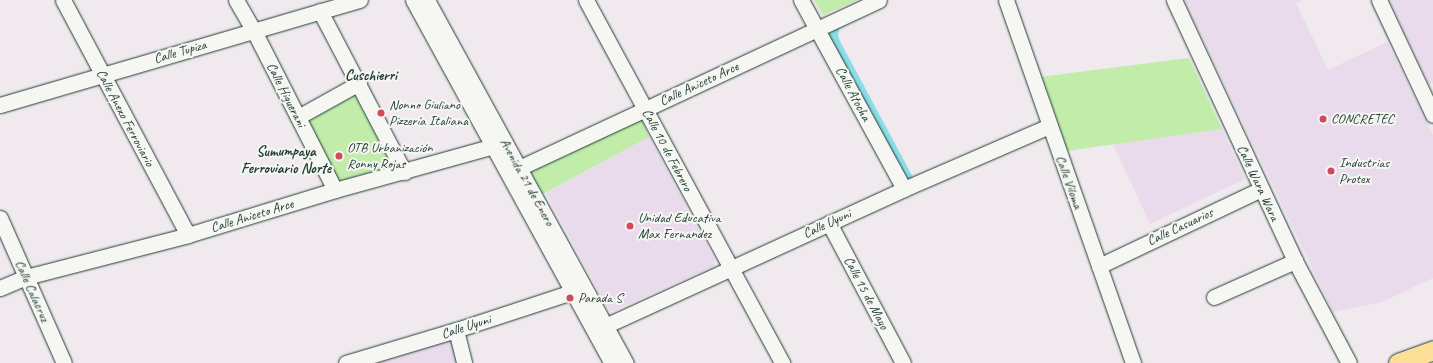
<!DOCTYPE html>
<meta charset="utf-8">
<style>
body{margin:0}
#map{position:relative;width:1433px;height:363px;overflow:hidden;background:#f0eaef;font-family:Caveat,sans-serif}
div>[style]{position:absolute}
[style*='--x']{left:calc(var(--x)*1px);top:calc(var(--y)*1px);width:calc(var(--w)*1px);rotate:calc(var(--a)*1deg)}
.built>*{inset:0;background:#e9dbec}
.green>*{inset:0;background:#c1eca9}
.canal>*{height:11px;margin:-5.5px;padding:0 5.5px;transform-origin:5.5px;border-radius:5.5px;background:#8cdde7}
.roads{filter:drop-shadow(0 0 1px #1f3d34) drop-shadow(0 0 1px #1f3d34)}
.minor>*{height:15px;margin:-7.5px;padding:0 7.5px;transform-origin:7.5px;border-radius:7.5px;background:#f6f6f2}
.major>*{height:19px;margin:-9.5px;padding:0 9.5px;transform-origin:9.5px;border-radius:9.5px;background:#fbdf96}
.dots>*{width:11px;height:11px;translate:-50% -50%;box-sizing:border-box;border:2px solid #f6f6f2;border-radius:50%}
span{translate:-50% -50%;white-space:nowrap;text-align:center;line-height:1.15;-webkit-text-stroke:4px #f6f6f2;paint-order:stroke}
.street-label{font-size:14px;color:#1f3d34}
.poi-label{font-size:14px;color:#1f3d34}
.left{translate:0 -50%;text-align:left}
.neighbourhood-label{font-size:15px;color:#1f3d34;font-weight:700}
</style>
<div id="map">
<div class="built">
<i style="clip-path:polygon(1184px 0,1302px 0,1296px 3px,1328px 70px,1387px 42px,1433px 135px,1433px 278px,1382px 302px,1333px 312px)"></i>
<i style="clip-path:polygon(1389px 0,1433px 0,1433px 83px,1429px 85px)"></i>
<i style="clip-path:polygon(1222px 129px,1245px 179px,1150px 224px,1113px 144px)"></i>
<i style="clip-path:polygon(649px 137px,715px 260px,714px 266px,613px 311px,608px 309px,546px 193px)"></i>
<i style="clip-path:polygon(451px 341px,458px 363px,375px 363px)"></i>
</div>
<div class="green">
<i style="clip-path:polygon(814px 0,857px 0,823px 15px)"></i>
<i style="clip-path:polygon(1189px 58px,1222px 129px,1066px 151px,1040px 77px)"></i>
<i style="clip-path:polygon(355px 93px,394px 164px,390px 167px,339px 181px,337px 180px,307px 120px)"></i>
<i style="clip-path:polygon(642px 119px,649px 137px,541px 195px,529px 172px,532px 168px)"></i>
</div>
<div class="canal">
<i style="--x:842;--y:20;--w:7;--a:153"></i>
<i style="--x:836;--y:23;--w:6;--a:121"></i>
<i style="--x:833;--y:28;--w:7;--a:98"></i>
<i style="--x:832;--y:35;--w:7;--a:74"></i>
<i style="--x:834;--y:42;--w:154;--a:61.8"></i>
</div>
<div class="roads">
<div class="minor">
<i style="--x:63;--y:0;--w:266;--a:62"></i>
<i style="--x:236;--y:0;--w:36;--a:60"></i>
<i style="--x:254;--y:31;--w:178;--a:63"></i>
<i style="--x:413;--y:0;--w:414;--a:61.3"></i>
<i style="--x:427;--y:0;--w:414;--a:61.3"></i>
<i style="--x:586;--y:0;--w:413;--a:61.6"></i>
<i style="--x:801;--y:0;--w:215;--a:61.4"></i>
<i style="--x:1006;--y:0;--w:385;--a:70.7"></i>
<i style="--x:1174;--y:0;--w:288;--a:65.1"></i>
<i style="--x:1295;--y:261;--w:115;--a:62.1"></i>
<i style="--x:1379;--y:0;--w:127;--a:64.8"></i>
<i style="--x:320;--y:11;--w:182;--a:62.4"></i>
<i style="--x:0;--y:105;--w:375;--a:-16.3"></i>
<i style="--x:298;--y:117;--w:70;--a:-29.1"></i>
<i style="--x:519;--y:168;--w:397;--a:-25"></i>
<i style="--x:0;--y:218;--w:158;--a:66.2"></i>
<i style="--x:829;--y:223;--w:158;--a:62.1"></i>
<i style="--x:1099;--y:266;--w:179;--a:-25.4"></i>
<i style="--x:0;--y:288;--w:28;--a:-23"></i>
<i style="--x:26;--y:277;--w:167;--a:-14.5"></i>
<i style="--x:188;--y:235;--w:154;--a:-17"></i>
<i style="--x:335;--y:190;--w:176;--a:-15.5"></i>
<i style="--x:1214;--y:297;--w:89;--a:-24"></i>
<i style="--x:605;--y:326;--w:329;--a:-24.6"></i>
<i style="--x:904;--y:189;--w:158;--a:-23.5"></i>
<i style="--x:456;--y:330;--w:34;--a:76"></i>
<i style="--x:346;--y:363;--w:115;--a:-16.7"></i>
<i style="--x:456;--y:330;--w:132;--a:-18.2"></i>
</div>
<div class="major">
<i style="--x:1398;--y:363;--w:37;--a:-20"></i>
</div>
</div>
<div class="dots">
<i style="left:381px;top:113px;background:#d1495b"></i>
<i style="left:1323px;top:119px;background:#d1495b"></i>
<i style="left:339px;top:156px;background:#d1495b"></i>
<i style="left:1331px;top:171px;background:#d1495b"></i>
<i style="left:630px;top:226px;background:#d1495b"></i>
<i style="left:570px;top:298px;background:#d1495b"></i>
</div>
<div class="street-label">
<span style="left:180px;top:52px;rotate:-16deg">Calle Tupiza</span>
<span style="left:699px;top:84px;rotate:-25deg">Calle Aniceto Arce</span>
<span style="left:853px;top:94px;rotate:62deg">Calle Atocha</span>
<span style="left:286px;top:95px;rotate:63deg">Calle Higuerani</span>
<span style="left:125px;top:118px;rotate:62deg">Calle Anexo Ferroviario</span>
<span style="left:667px;top:150px;rotate:62deg">Calle 10 de Febrero</span>
<span style="left:527px;top:182px;rotate:61deg">Avenida 21 de Enero</span>
<span style="left:1069px;top:182px;rotate:70deg">Calle Viloma</span>
<span style="left:1258px;top:183px;rotate:65deg">Calle Wara Wara</span>
<span style="left:252px;top:216px;rotate:-17deg">Calle Aniceto Arce</span>
<span style="left:827px;top:224px;rotate:-25deg">Calle Uyuni</span>
<span style="left:1180px;top:227px;rotate:-25deg">Calle Casuarios</span>
<span style="left:32px;top:291px;rotate:66deg">Calle Calacruz</span>
<span style="left:866px;top:293px;rotate:62deg">Calle 15 de Mayo</span>
<span style="left:466px;top:327px;rotate:-18deg">Calle Uyuni</span>
</div>
<div class="poi-label">
<span class="left" style="left:389px;top:113px">Nonno Giuliano<br>Pizzería Italiana</span>
<span class="left" style="left:1331px;top:119px">CONCRETEC</span>
<span class="left" style="left:347px;top:156px">OTB Urbanización<br>Ronny Rojas</span>
<span class="left" style="left:1339px;top:171px">Industrias<br>Protex</span>
<span class="left" style="left:638px;top:226px">Unidad Educativa<br>Max Fernandez</span>
<span class="left" style="left:578px;top:298px">Parada S</span>
</div>
<div class="neighbourhood-label">
<span style="left:371px;top:76px">Cuschierri</span>
<span style="left:286px;top:160px">Sumumpaya<br>Ferroviario Norte</span>
</div>
</div>
